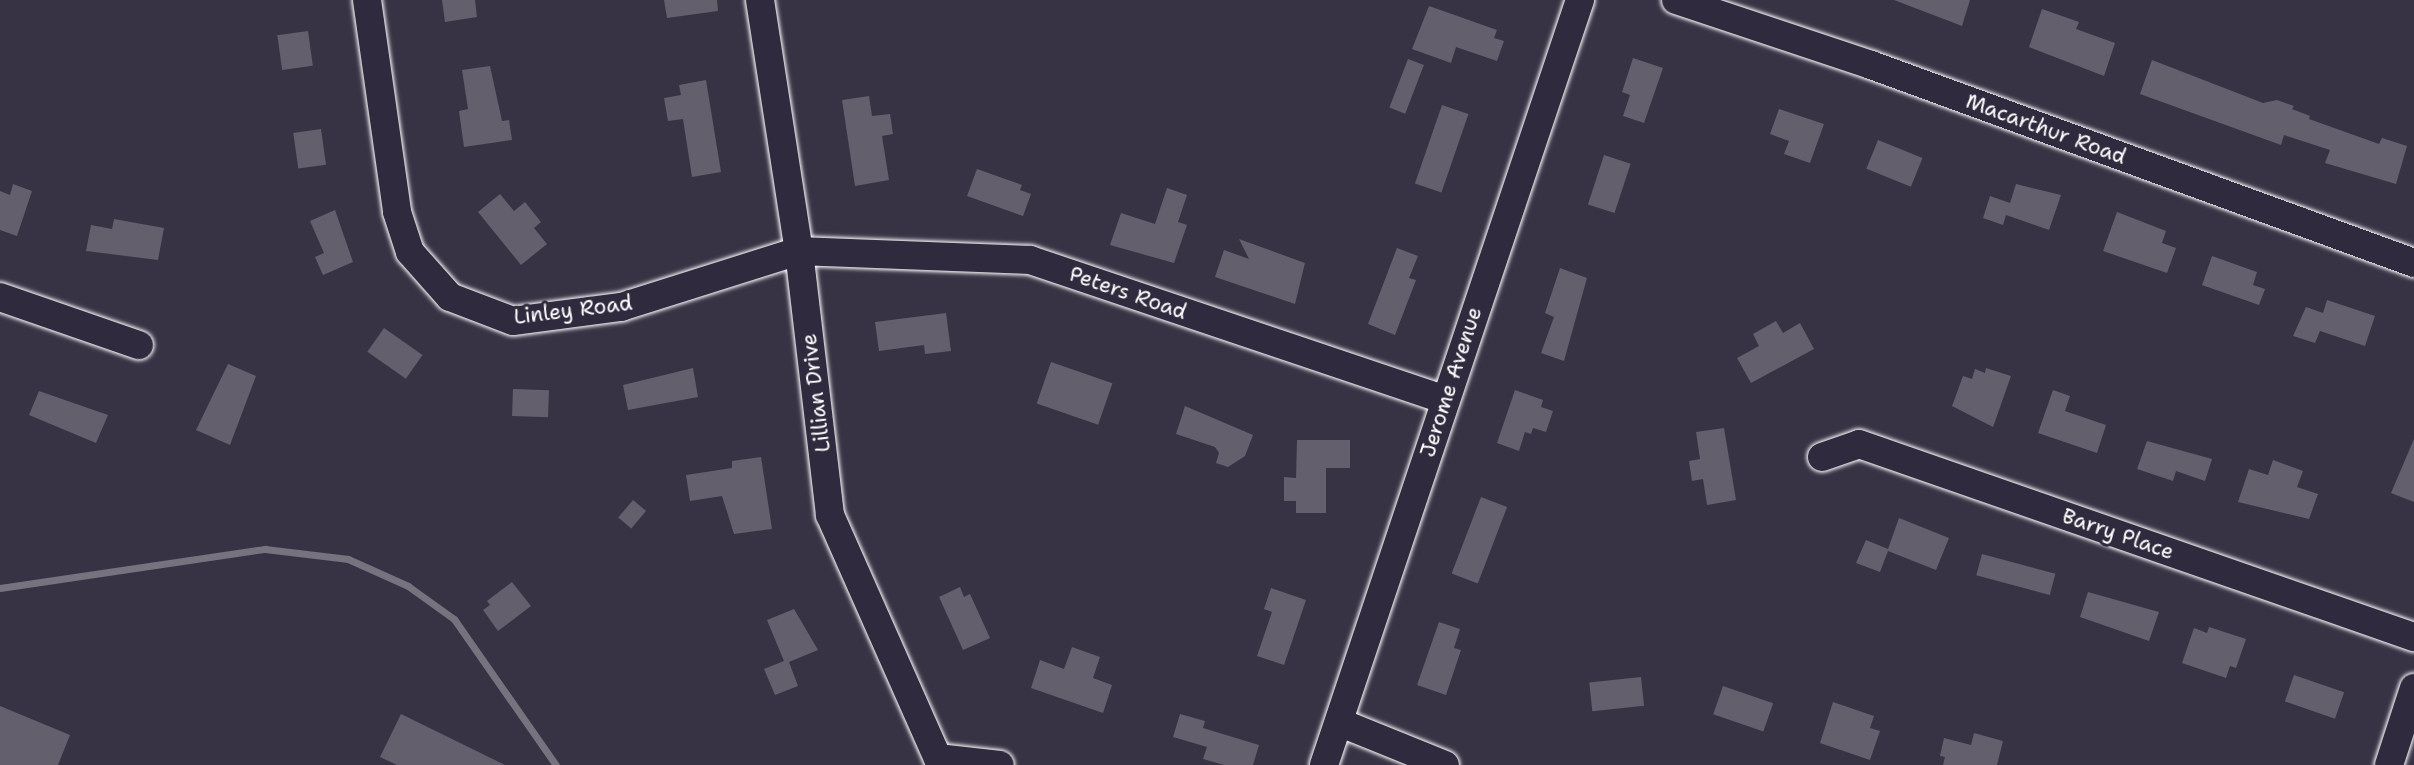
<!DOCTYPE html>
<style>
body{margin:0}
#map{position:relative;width:2414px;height:765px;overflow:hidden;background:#373345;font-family:"Shantell Sans",sans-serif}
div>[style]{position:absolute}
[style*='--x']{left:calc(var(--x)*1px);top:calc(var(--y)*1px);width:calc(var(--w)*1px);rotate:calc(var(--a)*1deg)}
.stream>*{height:7px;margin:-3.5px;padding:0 3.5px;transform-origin:3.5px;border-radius:3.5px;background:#76737f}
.building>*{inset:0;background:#635f6d;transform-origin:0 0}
.roads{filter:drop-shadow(0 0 2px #fff) drop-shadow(0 0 2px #fff)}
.minor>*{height:28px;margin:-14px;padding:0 14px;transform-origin:14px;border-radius:14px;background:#2f2a3d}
span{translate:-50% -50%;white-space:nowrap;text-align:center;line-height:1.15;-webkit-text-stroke:6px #2f2a3d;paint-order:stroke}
.street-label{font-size:21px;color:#fff}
</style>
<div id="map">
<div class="stream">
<i style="--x:0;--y:588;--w:268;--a:-8.4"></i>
<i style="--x:265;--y:549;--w:84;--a:6.9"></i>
<i style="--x:348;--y:559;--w:66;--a:24.2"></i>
<i style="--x:408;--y:586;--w:57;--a:35.7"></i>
<i style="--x:454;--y:619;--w:178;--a:55.1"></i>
</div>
<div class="building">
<i style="clip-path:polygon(442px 0,475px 0,477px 17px,445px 22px)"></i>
<i style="clip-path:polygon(664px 0,717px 0,718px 11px,667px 18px)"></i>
<i style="clip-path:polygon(1894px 0,1970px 0,1962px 26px)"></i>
<i style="clip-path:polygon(1429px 6px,1497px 30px,1494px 38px,1504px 41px,1497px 61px,1456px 47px,1451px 63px,1412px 49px)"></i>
<i style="clip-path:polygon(2042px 9px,2079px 22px,2076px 29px,2115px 43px,2104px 76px,2029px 47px)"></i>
<i style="left:308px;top:31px;width:35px;height:31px;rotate:82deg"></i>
<i style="clip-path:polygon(1633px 58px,1663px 68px,1644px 123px,1623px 116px,1630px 95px,1622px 92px)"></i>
<i style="left:1408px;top:59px;width:17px;height:52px;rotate:21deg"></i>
<i style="clip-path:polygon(2152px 60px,2263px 103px,2277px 100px,2294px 106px,2292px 109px,2310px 116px,2309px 119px,2379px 144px,2382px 138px,2407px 146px,2396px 184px,2325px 163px,2330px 150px,2284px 135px,2281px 145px,2140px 94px)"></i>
<i style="clip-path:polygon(490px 66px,502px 121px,509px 120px,512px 140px,464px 147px,459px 111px,468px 109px,462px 70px)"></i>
<i style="clip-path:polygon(706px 80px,721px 172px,692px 177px,683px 119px,668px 121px,664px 98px,681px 95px,679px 85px)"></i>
<i style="clip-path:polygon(869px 96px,872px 116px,890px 114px,893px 134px,882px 136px,889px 180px,855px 186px,842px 100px)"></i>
<i style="left:1442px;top:105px;width:28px;height:83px;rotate:19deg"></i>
<i style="clip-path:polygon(1779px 109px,1824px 124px,1810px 163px,1784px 154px,1789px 141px,1770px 134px)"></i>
<i style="left:321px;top:129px;width:36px;height:28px;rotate:82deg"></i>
<i style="left:1878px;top:140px;width:48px;height:31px;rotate:22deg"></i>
<i style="left:1604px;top:155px;width:28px;height:52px;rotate:18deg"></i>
<i style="clip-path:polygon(977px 169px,1022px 185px,1020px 190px,1031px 194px,1023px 216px,967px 196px)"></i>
<i style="clip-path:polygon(13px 184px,32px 191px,17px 236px,0 230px,0 191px,10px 195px)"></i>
<i style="clip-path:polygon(2016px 184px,2061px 195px,2049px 230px,2006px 215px,2003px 225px,1983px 218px,1990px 196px,2010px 203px)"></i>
<i style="clip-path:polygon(1167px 188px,1187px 195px,1178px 222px,1187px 225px,1174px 263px,1110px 245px,1121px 213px,1155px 224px)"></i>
<i style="clip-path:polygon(500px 194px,514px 211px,525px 202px,541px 222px,534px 228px,547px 244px,521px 265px,478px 212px)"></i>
<i style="clip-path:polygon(335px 210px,353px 262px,323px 275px,315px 257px,324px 253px,310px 221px)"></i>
<i style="clip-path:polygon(2117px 212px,2166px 231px,2162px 243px,2176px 248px,2167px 273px,2103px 251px)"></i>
<i style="clip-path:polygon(114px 219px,164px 228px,158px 260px,86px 251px,91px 225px,112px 229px)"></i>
<i style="clip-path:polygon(1239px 239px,1305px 263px,1295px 304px,1215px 277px,1224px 250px,1249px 259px)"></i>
<i style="clip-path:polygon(1397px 248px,1418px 256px,1409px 278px,1416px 280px,1395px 335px,1368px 324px)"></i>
<i style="clip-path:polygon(2212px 256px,2257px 272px,2253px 285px,2265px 289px,2259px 305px,2202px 285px)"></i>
<i style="clip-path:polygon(1560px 268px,1587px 278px,1564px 361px,1541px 353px,1554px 317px,1545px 313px)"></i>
<i style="clip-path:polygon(2327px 300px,2375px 316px,2365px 346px,2320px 331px,2315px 343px,2293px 336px,2306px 307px,2323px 313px)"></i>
<i style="clip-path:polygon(946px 313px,951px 351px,925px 354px,924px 345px,879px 351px,875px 322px)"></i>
<i style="clip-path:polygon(1776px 321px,1783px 333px,1800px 323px,1814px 349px,1751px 383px,1737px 358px,1759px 346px,1753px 334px)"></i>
<i style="left:384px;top:328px;width:47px;height:29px;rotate:35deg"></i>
<i style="left:1051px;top:362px;width:65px;height:44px;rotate:19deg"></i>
<i style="clip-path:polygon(228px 364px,256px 376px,230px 445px,196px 430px)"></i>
<i style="clip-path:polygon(693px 368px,698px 397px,628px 410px,623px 385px)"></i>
<i style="clip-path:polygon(1986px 368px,2011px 376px,1993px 427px,1952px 406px,1963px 376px,1972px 379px,1975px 369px,1985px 373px)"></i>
<i style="left:513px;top:389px;width:36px;height:27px;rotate:2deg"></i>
<i style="clip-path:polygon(1515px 390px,1543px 400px,1541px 407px,1553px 411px,1546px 432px,1533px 428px,1531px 434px,1525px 432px,1519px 451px,1497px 443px)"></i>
<i style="clip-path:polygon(2053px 390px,2070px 396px,2065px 411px,2106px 425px,2097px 453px,2038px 433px)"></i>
<i style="clip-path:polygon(39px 391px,108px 415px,96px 443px,29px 415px)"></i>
<i style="clip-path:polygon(1185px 406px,1253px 435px,1245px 456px,1228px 467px,1216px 463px,1219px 453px,1215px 447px,1176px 434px)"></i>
<i style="clip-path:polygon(1724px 428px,1736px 500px,1707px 505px,1703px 479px,1692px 481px,1689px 461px,1700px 459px,1696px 432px)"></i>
<i style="clip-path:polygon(2414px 439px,2414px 502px,2391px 493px)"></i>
<i style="clip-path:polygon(1297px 440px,1350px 440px,1350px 468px,1326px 468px,1326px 513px,1296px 513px,1296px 501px,1284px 501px,1284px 477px,1296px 478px)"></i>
<i style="clip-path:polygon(2147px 441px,2212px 459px,2205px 481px,2176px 471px,2173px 481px,2137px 469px)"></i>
<i style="clip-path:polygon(761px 457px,772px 529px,734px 534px,722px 496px,690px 501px,686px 475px,732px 468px,732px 461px)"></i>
<i style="clip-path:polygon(2273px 460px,2303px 471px,2297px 487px,2318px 494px,2309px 519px,2238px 502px,2249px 469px,2268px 475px)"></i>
<i style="left:1481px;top:497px;width:28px;height:82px;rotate:21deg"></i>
<i style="left:633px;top:500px;width:17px;height:23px;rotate:40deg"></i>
<i style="clip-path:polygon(1899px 518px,1949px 538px,1936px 570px,1888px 551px,1880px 572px,1856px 563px,1866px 540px,1888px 549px)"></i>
<i style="left:1982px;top:554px;width:76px;height:22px;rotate:15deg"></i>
<i style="clip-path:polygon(512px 582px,531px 606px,498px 631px,483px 610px,490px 605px,487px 601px)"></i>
<i style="clip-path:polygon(960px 587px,964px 597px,970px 594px,990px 638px,963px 650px,939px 597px)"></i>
<i style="clip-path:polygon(1271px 588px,1306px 600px,1284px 665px,1257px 656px,1272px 612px,1264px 609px)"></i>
<i style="clip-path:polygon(2088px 592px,2159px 612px,2149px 641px,2080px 617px)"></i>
<i style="clip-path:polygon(794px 609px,818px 650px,789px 662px,798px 686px,775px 695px,764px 669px,784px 661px,767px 620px)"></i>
<i style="clip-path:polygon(1439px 622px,1460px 629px,1454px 648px,1461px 650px,1446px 695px,1417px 685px)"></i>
<i style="clip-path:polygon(2209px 627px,2246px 639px,2236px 668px,2230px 666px,2226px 678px,2182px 663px,2194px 628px,2207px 633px)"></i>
<i style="clip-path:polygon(1072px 647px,1100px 657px,1093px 678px,1112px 685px,1103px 713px,1031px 688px,1040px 660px,1064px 669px)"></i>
<i style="left:2294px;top:675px;width:53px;height:28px;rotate:19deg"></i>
<i style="left:1641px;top:677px;width:29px;height:52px;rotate:84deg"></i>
<i style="left:1723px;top:686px;width:53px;height:30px;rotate:19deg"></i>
<i style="clip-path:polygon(1833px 702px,1874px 716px,1870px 728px,1880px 731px,1870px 760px,1820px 743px)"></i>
<i style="clip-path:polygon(0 706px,70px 735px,58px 765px,0 765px)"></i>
<i style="clip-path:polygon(401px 714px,505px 765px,397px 765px,380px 757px)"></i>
<i style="clip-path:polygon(1180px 714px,1205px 721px,1203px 728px,1259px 745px,1253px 765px,1224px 765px,1203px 759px,1207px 747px,1173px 737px)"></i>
<i style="clip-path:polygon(1974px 733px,2003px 741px,1997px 765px,1943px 765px,1945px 757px,1940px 756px,1944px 738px,1971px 745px)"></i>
</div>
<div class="roads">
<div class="minor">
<i style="--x:367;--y:0;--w:214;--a:81.9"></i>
<i style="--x:397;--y:212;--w:42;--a:72"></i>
<i style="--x:410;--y:252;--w:60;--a:48.4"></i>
<i style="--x:450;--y:297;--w:67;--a:20.9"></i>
<i style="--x:513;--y:321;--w:109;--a:-7.4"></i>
<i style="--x:621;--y:307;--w:187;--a:-17.5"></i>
<i style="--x:799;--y:251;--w:231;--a:2.2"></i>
<i style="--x:1030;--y:260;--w:438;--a:18.6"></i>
<i style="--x:760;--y:0;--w:254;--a:81.2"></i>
<i style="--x:799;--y:251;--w:266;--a:83.3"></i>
<i style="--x:830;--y:515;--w:274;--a:66.1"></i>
<i style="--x:1676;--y:0;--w:206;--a:18.4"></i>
<i style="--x:1871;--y:65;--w:578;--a:20.03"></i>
<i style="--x:0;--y:297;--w:147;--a:19.1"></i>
<i style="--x:1822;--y:457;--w:39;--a:-19"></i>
<i style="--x:1859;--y:444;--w:588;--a:19.18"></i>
<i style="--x:1341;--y:723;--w:112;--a:22"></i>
<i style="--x:938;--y:758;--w:62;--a:6.4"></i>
<i style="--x:1324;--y:765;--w:807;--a:-71.5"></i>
<i style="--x:2389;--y:765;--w:81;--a:-72"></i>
</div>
</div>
<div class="street-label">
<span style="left:2046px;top:129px;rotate:20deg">Macarthur Road</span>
<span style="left:1128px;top:293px;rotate:19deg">Peters Road</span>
<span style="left:573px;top:310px;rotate:-7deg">Linley Road</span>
<span style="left:1451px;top:382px;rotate:-72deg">Jerome Avenue</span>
<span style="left:816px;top:393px;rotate:-97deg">Lillian Drive</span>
<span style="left:2118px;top:534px;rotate:19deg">Barry Place</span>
</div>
</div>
